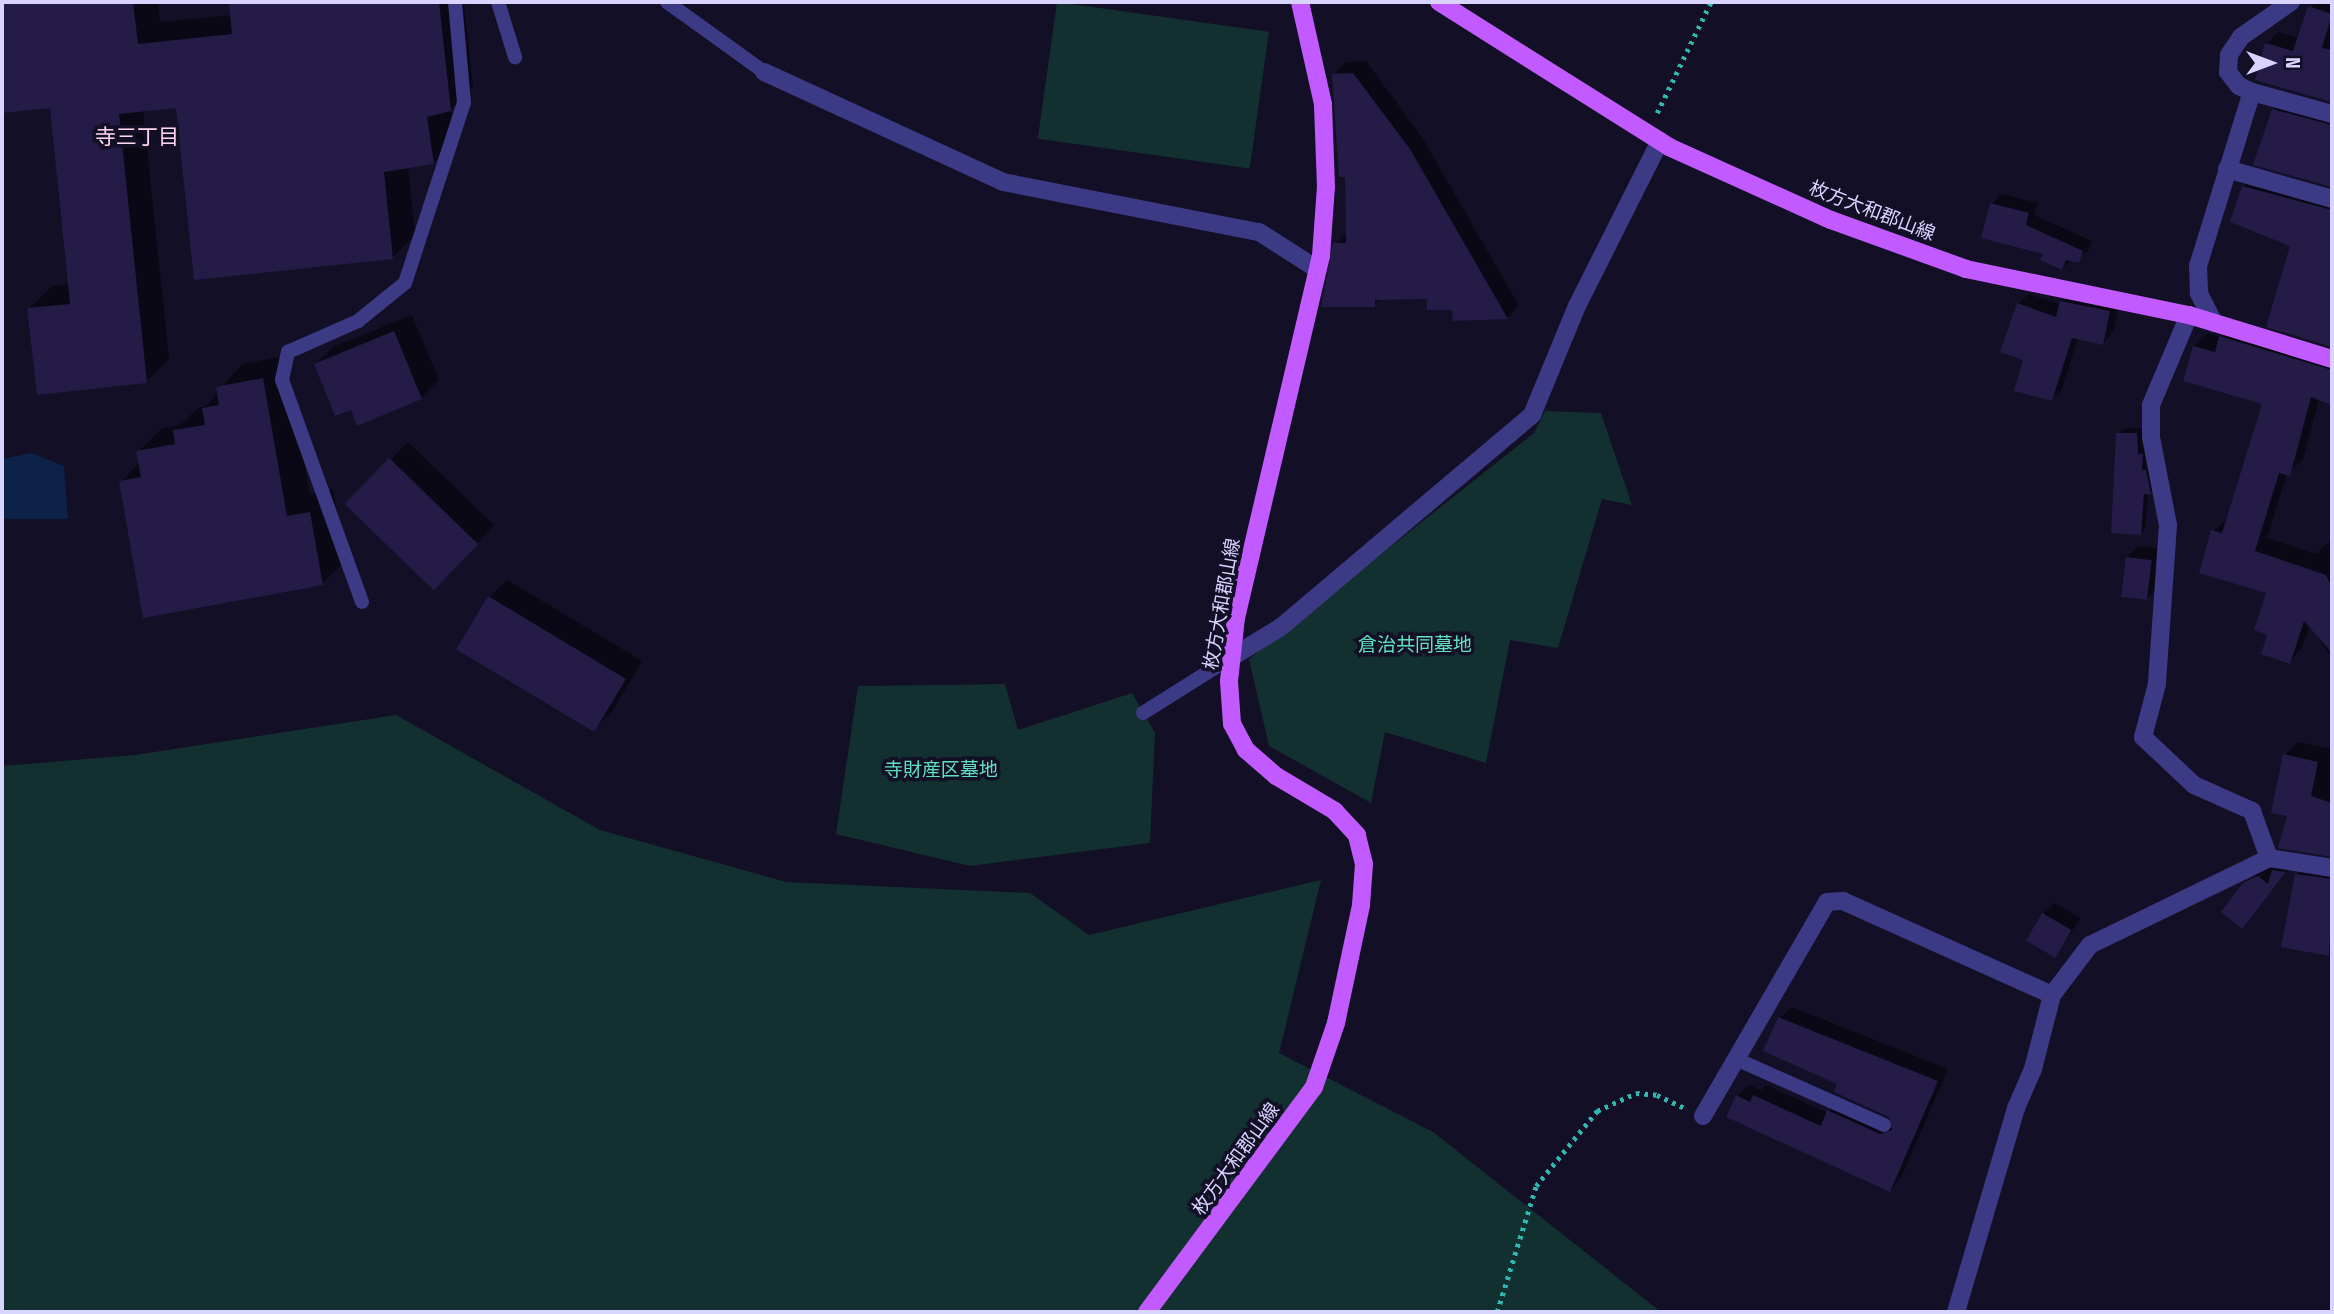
<!DOCTYPE html>
<meta charset="utf-8">
<style>
body{margin:0}
#map{position:relative;width:2334px;height:1314px;overflow:hidden;background:#130f26;font-family:"Fira Sans Condensed","Noto Sans JP",sans-serif}
div>[style]{position:absolute}
[style*='--x']{left:calc(var(--x)*1px);top:calc(var(--y)*1px);width:calc(var(--w)*1px);rotate:calc(var(--a)*1deg)}
.green>*{inset:0;background:#12302f;transform-origin:0 0}
.water>*{inset:0;background:#0c2248}
.shadow>*{inset:0;background:#0007;transform-origin:0 0}
.building>*{inset:0;background:#241b47;transform-origin:0 0}
.path>*{height:4.5px;margin-top:-2.25px;transform-origin:0;background:repeating-linear-gradient(90deg,#2fb8b0 0 3.5px,transparent 0 8.5px)}
.service>*{height:14px;margin:-7px;padding:0 7px;transform-origin:7px;border-radius:7px;background:#3d3a85}
.minor>*{height:18px;margin:-9px;padding:0 9px;transform-origin:9px;border-radius:9px;background:#3d3a85}
.primary>*{height:18px;margin:-9px;padding:0 9px;transform-origin:9px;border-radius:9px;background:#c25bff}
span{translate:-50% -50%;white-space:nowrap;text-align:center;line-height:1.15;-webkit-text-stroke:7px #130f26;paint-order:stroke}
.street-label{font-size:19px;color:#d9d4ff}
.park-label{font-size:19px;color:#5fe0c0}
.neighbourhood-label{font-size:21px;color:#ffd6f0}
.frame{position:absolute;inset:0;border:4px solid #d9d4ff;pointer-events:none}
.north{position:absolute;left:2236px;top:28px;width:70px;height:70px;-webkit-text-stroke:5px #130f26;paint-order:stroke;rotate:90deg;font-size:19px;font-weight:700;line-height:28px;text-align:center;color:#d9d4ff}
.north::after{content:'';display:block;margin:auto;width:24px;height:32px;background:#d9d4ff;clip-path:polygon(50% 0,100% 100%,50% 72%,0 100%)}
</style>
<div id="map">
<div class="green">
<i style="left:1057px;top:2px;width:214px;height:138px;rotate:8deg"></i>
<i style="clip-path:polygon(1545px 411px,1601px 413px,1632px 505px,1602px 499px,1558px 648px,1510px 640px,1486px 763px,1385px 732px,1371px 803px,1269px 746px,1249px 659px,1534px 433px)"></i>
<i style="clip-path:polygon(1005px 684px,1018px 730px,1132px 693px,1155px 733px,1150px 843px,970px 866px,836px 834px,858px 686px)"></i>
<i style="clip-path:polygon(396px 715px,600px 830px,786px 882px,1030px 893px,1089px 935px,1321px 880px,1279px 1053px,1433px 1132px,1661px 1312px,2px 1312px,2px 766px,135px 755px)"></i>
</div>
<div class="water">
<i style="clip-path:polygon(31px 453px,64px 466px,68px 519px,2px 519px,2px 459px)"></i>
</div>
<div class="shadow">
<i style="clip-path:polygon(2px 2px,158px 2px,160px 22px,232px 15px,230px 2px,464px 2px,473px 87px,451px 109px,456px 140px,433px 163px,408px 167px,415px 235px,392px 258px,178px 106px,143px 110px,169px 359px,146px 382px,29px 309px,52px 286px,70px 284px,51px 106px,2px 111px)"></i>
<i style="clip-path:polygon(2314px 2px,2332px 2px,2332px 100px,2257px 79px,2267px 44px,2278px 32px,2299px 38px)"></i>
<i style="clip-path:polygon(1366px 61px,1422px 137px,1519px 306px,1507px 318px,1454px 308px,1429px 297px,1381px 298px,1374px 305px,1335px 244px,1347px 232px,1346px 176px,1334px 75px,1346px 62px)"></i>
<i style="clip-path:polygon(2287px 97px,2332px 112px,2332px 185px,2255px 163px,2273px 110px)"></i>
<i style="clip-path:polygon(2257px 174px,2332px 194px,2332px 345px,2268px 326px,2292px 245px,2243px 187px)"></i>
<i style="clip-path:polygon(2001px 194px,2038px 203px,2034px 215px,2092px 241px,2088px 251px,2061px 268px,1992px 204px)"></i>
<i style="clip-path:polygon(2073px 291px,2120px 300px,2113px 332px,2103px 343px,2078px 338px,2062px 389px,2052px 399px,2025px 359px,2018px 304px,2029px 294px,2060px 304px)"></i>
<i style="clip-path:polygon(412px 315px,439px 380px,421px 398px,352px 408px,316px 364px,333px 347px)"></i>
<i style="clip-path:polygon(2234px 324px,2332px 354px,2332px 403px,2319px 399px,2303px 460px,2287px 473px,2267px 538px,2316px 554px,2332px 539px,2332px 658px,2310px 626px,2302px 648px,2289px 662px,2269px 634px,2269px 592px,2213px 531px,2229px 518px,2264px 403px,2194px 346px,2208px 333px,2221px 337px)"></i>
<i style="clip-path:polygon(285px 356px,310px 494px,333px 490px,345px 561px,322px 584px,121px 482px,140px 462px,138px 452px,161px 429px,180px 425px,198px 408px,206px 406px,242px 364px)"></i>
<i style="clip-path:polygon(2142px 428px,2146px 465px,2151px 466px,2155px 488px,2148px 493px,2145px 528px,2140px 534px,2118px 434px,2123px 429px)"></i>
<i style="left:408px;top:442px;width:120px;height:87px;rotate:44deg"></i>
<i style="clip-path:polygon(2139px 546px,2163px 549px,2159px 586px,2147px 598px,2127px 557px)"></i>
<i style="clip-path:polygon(507px 580px,642px 661px,612px 712px,594px 729px,489px 597px)"></i>
<i style="clip-path:polygon(2298px 742px,2332px 749px,2332px 855px,2280px 847px,2289px 815px,2285px 755px)"></i>
<i style="clip-path:polygon(2285px 859px,2296px 861px,2242px 927px,2246px 884px,2266px 874px,2252px 877px,2257px 872px,2270px 866px,2275px 869px)"></i>
<i style="clip-path:polygon(2310px 861px,2332px 865px,2332px 955px,2283px 946px,2297px 875px)"></i>
<i style="clip-path:polygon(2054px 903px,2081px 918px,2055px 955px,2043px 914px)"></i>
<i style="clip-path:polygon(1792px 1007px,1948px 1069px,1901px 1178px,1890px 1190px,1737px 1096px,1749px 1085px,1761px 1090px,1766px 1085px,1828px 1113px,1840px 1099px,1892px 1123px,1890px 1115px,1839px 1083px,1780px 1018px)"></i>
</div>
<div class="building">
<i style="clip-path:polygon(2px 2px,133px 2px,138px 44px,232px 34px,229px 2px,439px 2px,451px 111px,427px 117px,434px 164px,384px 172px,393px 259px,194px 280px,176px 108px,119px 114px,147px 383px,37px 395px,27px 308px,70px 304px,50px 108px,2px 113px)"></i>
<i style="clip-path:polygon(2308px 6px,2332px 14px,2322px 48px,2332px 50px,2332px 102px,2255px 80px,2265px 43px,2293px 51px)"></i>
<i style="clip-path:polygon(1353px 73px,1410px 149px,1508px 319px,1453px 321px,1452px 310px,1427px 310px,1427px 299px,1375px 300px,1375px 307px,1321px 307px,1333px 243px,1346px 243px,1345px 177px,1339px 177px,1332px 74px)"></i>
<i style="clip-path:polygon(2272px 109px,2332px 125px,2332px 187px,2253px 165px)"></i>
<i style="clip-path:polygon(2242px 186px,2332px 210px,2332px 347px,2266px 327px,2290px 246px,2230px 222px)"></i>
<i style="clip-path:polygon(1990px 203px,2029px 213px,2026px 225px,2083px 251px,2079px 263px,2066px 260px,2062px 270px,2040px 260px,2043px 254px,1981px 238px)"></i>
<i style="clip-path:polygon(2060px 301px,2110px 311px,2103px 345px,2072px 338px,2052px 401px,2014px 391px,2023px 360px,2000px 352px,2017px 303px,2056px 317px)"></i>
<i style="clip-path:polygon(394px 331px,422px 399px,357px 426px,351px 410px,335px 416px,314px 364px)"></i>
<i style="clip-path:polygon(2219px 336px,2332px 370px,2332px 405px,2311px 397px,2290px 476px,2279px 473px,2255px 551px,2326px 575px,2332px 588px,2332px 653px,2304px 621px,2290px 664px,2261px 654px,2267px 635px,2254px 630px,2266px 593px,2199px 573px,2211px 530px,2222px 533px,2262px 404px,2183px 381px,2193px 346px,2215px 352px)"></i>
<i style="clip-path:polygon(263px 378px,287px 516px,310px 512px,323px 585px,143px 618px,119px 481px,141px 477px,136px 451px,175px 444px,173px 430px,205px 425px,202px 408px,219px 405px,216px 387px)"></i>
<i style="clip-path:polygon(2116px 433px,2137px 433px,2138px 454px,2143px 454px,2142px 470px,2146px 470px,2151px 495px,2144px 494px,2141px 535px,2111px 533px)"></i>
<i style="left:389px;top:458px;width:124px;height:64px;rotate:44deg"></i>
<i style="left:2126px;top:557px;width:26px;height:40px;rotate:7deg"></i>
<i style="left:488px;top:596px;width:161px;height:62px;rotate:31deg"></i>
<i style="clip-path:polygon(2283px 754px,2318px 762px,2311px 796px,2332px 803px,2332px 857px,2278px 848px,2287px 816px,2271px 813px)"></i>
<i style="clip-path:polygon(2272px 870px,2286px 872px,2242px 929px,2221px 912px,2243px 883px,2258px 876px,2268px 884px)"></i>
<i style="clip-path:polygon(2295px 874px,2332px 879px,2329px 956px,2281px 947px)"></i>
<i style="left:2042px;top:913px;width:34px;height:32px;rotate:30deg"></i>
<i style="clip-path:polygon(1778px 1017px,1938px 1081px,1890px 1192px,1726px 1117px,1736px 1095px,1750px 1102px,1753px 1095px,1821px 1126px,1827px 1110px,1880px 1134px,1892px 1130px,1889px 1117px,1834px 1092px,1837px 1084px,1763px 1051px)"></i>
</div>
<div class="path">
<i style="--x:1657;--y:113;--w:123;--a:-64.1"></i>
<i style="--x:1497;--y:1312;--w:132;--a:-72.8"></i>
<i style="--x:1536;--y:1186;--w:97;--a:-50.9"></i>
<i style="--x:1597;--y:1111;--w:43;--a:-24.8"></i>
<i style="--x:1636;--y:1093;--w:21;--a:5"></i>
<i style="--x:1657;--y:1095;--w:29;--a:25"></i>
</div>
<div class="service">
<i style="--x:498;--y:2;--w:58;--a:72.8"></i>
<i style="--x:667;--y:2;--w:120;--a:35.8"></i>
<i style="--x:362;--y:602;--w:236;--a:-109.8"></i>
<i style="--x:282;--y:380;--w:29;--a:-78"></i>
<i style="--x:288;--y:352;--w:77;--a:-23.9"></i>
<i style="--x:358;--y:321;--w:60;--a:-39"></i>
<i style="--x:405;--y:283;--w:189;--a:-71.9"></i>
<i style="--x:464;--y:103;--w:101;--a:-95.1"></i>
<i style="--x:1143;--y:713;--w:105;--a:-32.2"></i>
<i style="--x:1736;--y:1059;--w:162;--a:24"></i>
</div>
<div class="minor">
<i style="--x:2291;--y:2;--w:61;--a:145"></i>
<i style="--x:2241;--y:37;--w:22;--a:124"></i>
<i style="--x:2229;--y:55;--w:17;--a:93"></i>
<i style="--x:2228;--y:72;--w:18;--a:52"></i>
<i style="--x:2239;--y:86;--w:14;--a:25"></i>
<i style="--x:2252;--y:92;--w:83;--a:15.4"></i>
<i style="--x:764;--y:72;--w:263;--a:24.7"></i>
<i style="--x:1003;--y:182;--w:261;--a:11.1"></i>
<i style="--x:1259;--y:232;--w:69;--a:32.5"></i>
<i style="--x:2227;--y:169;--w:109;--a:15.9"></i>
<i style="--x:2189;--y:315;--w:98;--a:112.9"></i>
<i style="--x:2151;--y:405;--w:32;--a:90"></i>
<i style="--x:2151;--y:437;--w:90;--a:79.1"></i>
<i style="--x:2168;--y:525;--w:159;--a:94"></i>
<i style="--x:2157;--y:684;--w:55;--a:104.8"></i>
<i style="--x:2143;--y:737;--w:70;--a:43.3"></i>
<i style="--x:2194;--y:785;--w:64;--a:24.1"></i>
<i style="--x:2252;--y:811;--w:50;--a:70.1"></i>
<i style="--x:2214;--y:323;--w:34;--a:-117"></i>
<i style="--x:2199;--y:293;--w:27;--a:-92"></i>
<i style="--x:2198;--y:266;--w:182;--a:-72.8"></i>
<i style="--x:1232;--y:657;--w:57;--a:-31.5"></i>
<i style="--x:1281;--y:627;--w:329;--a:-40.2"></i>
<i style="--x:1532;--y:415;--w:118;--a:-67.6"></i>
<i style="--x:1577;--y:306;--w:185;--a:-63.3"></i>
<i style="--x:1703;--y:1116;--w:247;--a:-59.9"></i>
<i style="--x:1827;--y:902;--w:16;--a:-4"></i>
<i style="--x:1843;--y:901;--w:229;--a:24.2"></i>
<i style="--x:1956;--y:1312;--w:213;--a:-73.6"></i>
<i style="--x:2016;--y:1108;--w:43;--a:-66.4"></i>
<i style="--x:2033;--y:1069;--w:76;--a:-75.6"></i>
<i style="--x:2052;--y:995;--w:63;--a:-52.8"></i>
<i style="--x:2090;--y:945;--w:199;--a:-25.9"></i>
<i style="--x:2269;--y:858;--w:64;--a:9"></i>
</div>
<div class="primary">
<i style="--x:1439;--y:2;--w:272;--a:32.2"></i>
<i style="--x:1669;--y:147;--w:178;--a:24.3"></i>
<i style="--x:1831;--y:220;--w:144;--a:19.9"></i>
<i style="--x:1966;--y:269;--w:228;--a:11.7"></i>
<i style="--x:2189;--y:315;--w:150;--a:17.1"></i>
<i style="--x:1147;--y:1312;--w:280;--a:-53.4"></i>
<i style="--x:1314;--y:1087;--w:68;--a:-71"></i>
<i style="--x:1336;--y:1023;--w:121;--a:-78"></i>
<i style="--x:1361;--y:905;--w:41;--a:-85.8"></i>
<i style="--x:1364;--y:864;--w:30;--a:-104"></i>
<i style="--x:1357;--y:835;--w:33;--a:-133"></i>
<i style="--x:1335;--y:811;--w:69;--a:-149.3"></i>
<i style="--x:1276;--y:776;--w:40;--a:-139"></i>
<i style="--x:1246;--y:750;--w:30;--a:-118"></i>
<i style="--x:1232;--y:724;--w:43;--a:-94"></i>
<i style="--x:1229;--y:681;--w:63;--a:-83.7"></i>
<i style="--x:1236;--y:618;--w:372;--a:-76.8"></i>
<i style="--x:1321;--y:256;--w:69;--a:-85.9"></i>
<i style="--x:1326;--y:187;--w:83;--a:-92.1"></i>
<i style="--x:1323;--y:104;--w:105;--a:-102.7"></i>
</div>
<div class="street-label">
<span style="left:1872px;top:211px;rotate:21deg">枚方大和郡山線</span>
<span style="left:1222px;top:604px;rotate:-80deg">枚方大和郡山線</span>
<span style="left:1236px;top:1159px;rotate:-54deg">枚方大和郡山線</span>
</div>
<div class="park-label">
<span style="left:1415px;top:645px">倉治共同墓地</span>
<span style="left:941px;top:770px">寺財産区墓地</span>
</div>
<div class="neighbourhood-label">
<span style="left:137px;top:137px">寺三丁目</span>
</div>
<div class="frame"></div>
<div class="north">N</div>
</div>
